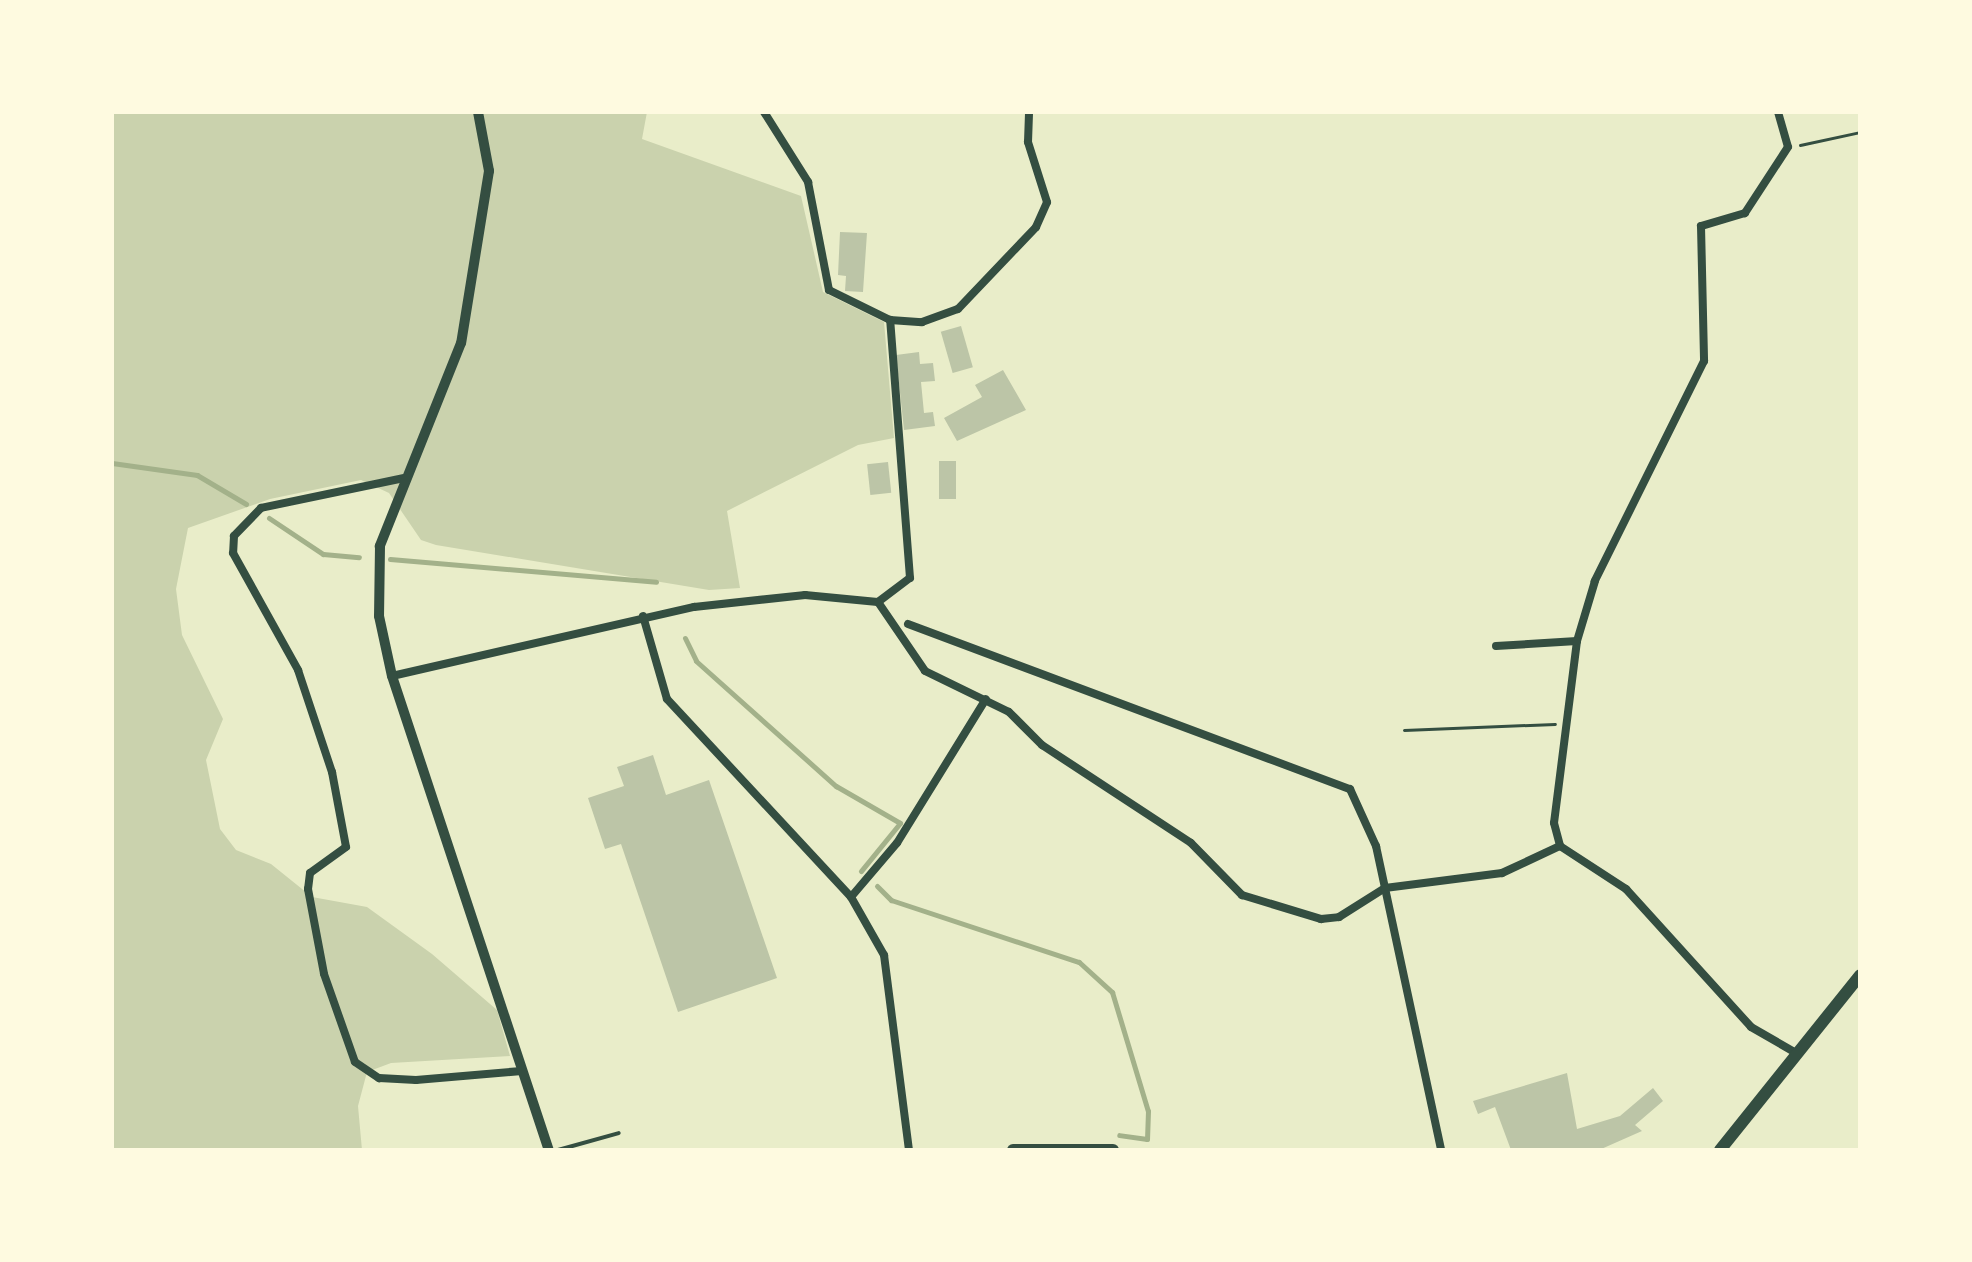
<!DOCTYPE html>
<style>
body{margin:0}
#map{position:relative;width:1972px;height:1262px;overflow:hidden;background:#e9edc9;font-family:"Golos Text",sans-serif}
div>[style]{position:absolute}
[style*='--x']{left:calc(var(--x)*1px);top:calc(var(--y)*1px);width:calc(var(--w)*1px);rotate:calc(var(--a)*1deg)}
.green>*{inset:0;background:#cad2ad}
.stream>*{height:5px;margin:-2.5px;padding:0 2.5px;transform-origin:2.5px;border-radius:2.5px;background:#a3b18a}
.building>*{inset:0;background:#bcc5a7;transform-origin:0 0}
.path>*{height:3px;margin:-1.5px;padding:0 1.5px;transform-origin:1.5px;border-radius:1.5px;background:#344e41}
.service>*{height:4px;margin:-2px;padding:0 2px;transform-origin:2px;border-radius:2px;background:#344e41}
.minor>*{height:8px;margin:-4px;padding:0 4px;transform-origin:4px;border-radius:4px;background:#344e41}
.tertiary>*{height:10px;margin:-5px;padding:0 5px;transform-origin:5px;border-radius:5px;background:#344e41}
.primary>*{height:12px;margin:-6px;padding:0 6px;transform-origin:6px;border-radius:6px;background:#344e41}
span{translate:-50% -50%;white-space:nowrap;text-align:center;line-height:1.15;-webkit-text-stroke:8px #fefae0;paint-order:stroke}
.frame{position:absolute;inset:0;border:114px solid #fefae0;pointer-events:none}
</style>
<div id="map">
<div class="green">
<i style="clip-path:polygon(112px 112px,647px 112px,642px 139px,801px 196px,823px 292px,884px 322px,894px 438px,858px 445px,727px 511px,740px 588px,709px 590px,436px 545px,421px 540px,389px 493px,361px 480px,270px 499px,188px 528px,176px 589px,182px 635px,223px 719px,206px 760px,220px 829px,236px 850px,271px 864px,312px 897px,367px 907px,432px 954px,497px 1010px,510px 1056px,391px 1063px,367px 1072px,358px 1106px,362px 1150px,112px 1150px)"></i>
</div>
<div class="stream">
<i style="--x:112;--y:463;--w:86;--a:8"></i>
<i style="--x:197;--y:475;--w:57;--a:30.6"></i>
<i style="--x:269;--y:518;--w:65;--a:33.7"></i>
<i style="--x:323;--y:554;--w:36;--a:5"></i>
<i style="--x:390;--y:559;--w:267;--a:4.9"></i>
<i style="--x:685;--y:638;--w:25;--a:64"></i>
<i style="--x:696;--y:661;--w:188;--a:41.8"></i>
<i style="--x:836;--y:786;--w:74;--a:30"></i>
<i style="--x:900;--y:823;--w:62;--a:129.1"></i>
<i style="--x:877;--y:886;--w:20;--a:45"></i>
<i style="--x:891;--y:900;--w:198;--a:18.3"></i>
<i style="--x:1079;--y:962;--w:45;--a:42.3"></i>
<i style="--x:1112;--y:992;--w:124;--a:73.2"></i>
<i style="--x:1148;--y:1111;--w:28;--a:92"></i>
<i style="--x:1147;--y:1139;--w:28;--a:-172"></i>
</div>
<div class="building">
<i style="clip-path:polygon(840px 232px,867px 233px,863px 292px,845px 291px,846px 276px,838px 275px)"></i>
<i style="left:961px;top:326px;width:43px;height:21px;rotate:74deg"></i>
<i style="clip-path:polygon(919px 352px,920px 364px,933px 363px,935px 381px,921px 382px,924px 413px,933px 412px,935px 426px,904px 430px,896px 355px)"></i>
<i style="clip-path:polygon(1003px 370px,1026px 410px,957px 441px,944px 418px,982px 397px,975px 385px)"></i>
<i style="left:939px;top:461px;width:17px;height:38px"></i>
<i style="left:888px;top:462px;width:31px;height:21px;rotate:84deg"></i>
<i style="clip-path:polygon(653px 755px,666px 795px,709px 780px,777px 978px,678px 1012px,621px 844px,605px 849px,588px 798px,624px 786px,617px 767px)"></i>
<i style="clip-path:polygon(1567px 1073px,1577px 1129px,1620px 1116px,1653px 1088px,1663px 1101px,1635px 1125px,1642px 1131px,1599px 1150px,1511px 1150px,1495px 1107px,1478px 1114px,1473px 1101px)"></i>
</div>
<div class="path">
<i style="--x:1800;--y:145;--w:61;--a:-12.2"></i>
<i style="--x:1404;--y:730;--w:151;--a:-2.3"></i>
</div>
<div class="service">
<i style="--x:558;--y:1150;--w:63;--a:-15.6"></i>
</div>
<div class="minor">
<i style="--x:764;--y:112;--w:83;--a:57.8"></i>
<i style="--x:808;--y:182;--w:110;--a:79"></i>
<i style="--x:829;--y:290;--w:68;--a:26.2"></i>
<i style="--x:890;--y:320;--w:32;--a:4"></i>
<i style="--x:922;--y:322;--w:38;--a:-20"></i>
<i style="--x:958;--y:309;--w:113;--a:-46.4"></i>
<i style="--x:1036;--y:227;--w:27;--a:-66"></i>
<i style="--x:1047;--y:202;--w:63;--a:-107.6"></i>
<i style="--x:1028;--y:142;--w:30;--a:-88"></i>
<i style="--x:1778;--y:112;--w:36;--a:74"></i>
<i style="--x:1788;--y:147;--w:79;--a:123.1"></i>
<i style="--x:1745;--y:213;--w:46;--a:163.5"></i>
<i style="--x:1701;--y:226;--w:135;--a:88.7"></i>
<i style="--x:1704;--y:361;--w:246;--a:116.4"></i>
<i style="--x:1595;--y:581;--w:63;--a:106.7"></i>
<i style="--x:1577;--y:641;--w:183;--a:97.2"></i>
<i style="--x:1554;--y:823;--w:24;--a:75"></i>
<i style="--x:1560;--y:846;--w:79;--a:33.1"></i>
<i style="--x:1626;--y:889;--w:186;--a:47.8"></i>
<i style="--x:1751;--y:1027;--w:54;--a:29.9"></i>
<i style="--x:404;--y:478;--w:146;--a:168.2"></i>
<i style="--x:261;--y:508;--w:39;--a:134"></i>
<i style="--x:234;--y:536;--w:17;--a:93"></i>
<i style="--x:233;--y:553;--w:134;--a:60.9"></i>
<i style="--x:298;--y:670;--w:108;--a:71.6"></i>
<i style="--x:332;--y:772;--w:76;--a:79.4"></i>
<i style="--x:346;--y:847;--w:44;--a:144.2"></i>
<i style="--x:310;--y:873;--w:16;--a:97"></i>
<i style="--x:308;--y:889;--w:86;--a:79.3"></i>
<i style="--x:324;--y:974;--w:93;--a:70.6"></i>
<i style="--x:355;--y:1062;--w:29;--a:34"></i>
<i style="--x:379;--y:1078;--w:37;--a:3"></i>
<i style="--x:416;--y:1080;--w:106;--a:-4.9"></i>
<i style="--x:878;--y:602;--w:83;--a:55.7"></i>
<i style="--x:925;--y:671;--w:93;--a:26"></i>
<i style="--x:1009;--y:712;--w:47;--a:45"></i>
<i style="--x:1042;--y:745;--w:178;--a:33.3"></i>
<i style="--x:1191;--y:843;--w:73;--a:45.6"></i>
<i style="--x:1242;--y:895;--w:83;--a:16.9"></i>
<i style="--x:1321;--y:919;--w:18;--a:-6"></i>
<i style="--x:1339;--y:917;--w:54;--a:-32.2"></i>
<i style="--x:1385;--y:888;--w:118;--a:-7.3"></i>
<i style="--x:1502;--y:873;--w:64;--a:-25"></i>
<i style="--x:878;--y:602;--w:40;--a:-37"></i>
<i style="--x:910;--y:578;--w:259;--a:-94.4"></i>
<i style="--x:643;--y:616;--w:86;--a:73.9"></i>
<i style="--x:667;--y:699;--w:270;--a:47.1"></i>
<i style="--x:851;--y:897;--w:67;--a:60.4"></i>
<i style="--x:884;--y:955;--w:197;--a:82.7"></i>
<i style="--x:908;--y:624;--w:472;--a:20.5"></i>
<i style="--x:1350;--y:789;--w:63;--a:65.5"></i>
<i style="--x:1376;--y:846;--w:311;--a:77.9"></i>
<i style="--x:1496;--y:646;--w:81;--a:-3.5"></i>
<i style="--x:392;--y:676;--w:310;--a:-12.9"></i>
<i style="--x:694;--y:607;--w:112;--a:-6.2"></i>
<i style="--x:805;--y:595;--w:73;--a:5.5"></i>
<i style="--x:851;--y:897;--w:71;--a:-49.6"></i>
<i style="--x:897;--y:843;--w:169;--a:-58.3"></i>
</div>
<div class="tertiary">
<i style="--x:478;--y:112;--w:60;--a:79.4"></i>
<i style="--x:489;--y:171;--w:174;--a:99.2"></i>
<i style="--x:461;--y:343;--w:219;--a:111.8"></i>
<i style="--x:380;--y:546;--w:70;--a:90.8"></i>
<i style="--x:379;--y:616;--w:61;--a:77.8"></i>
<i style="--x:392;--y:676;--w:499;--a:71.7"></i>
</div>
<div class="primary">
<i style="--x:1013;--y:1150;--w:100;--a:0"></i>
<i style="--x:1720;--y:1150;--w:224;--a:-51.3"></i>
</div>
<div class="frame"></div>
</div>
